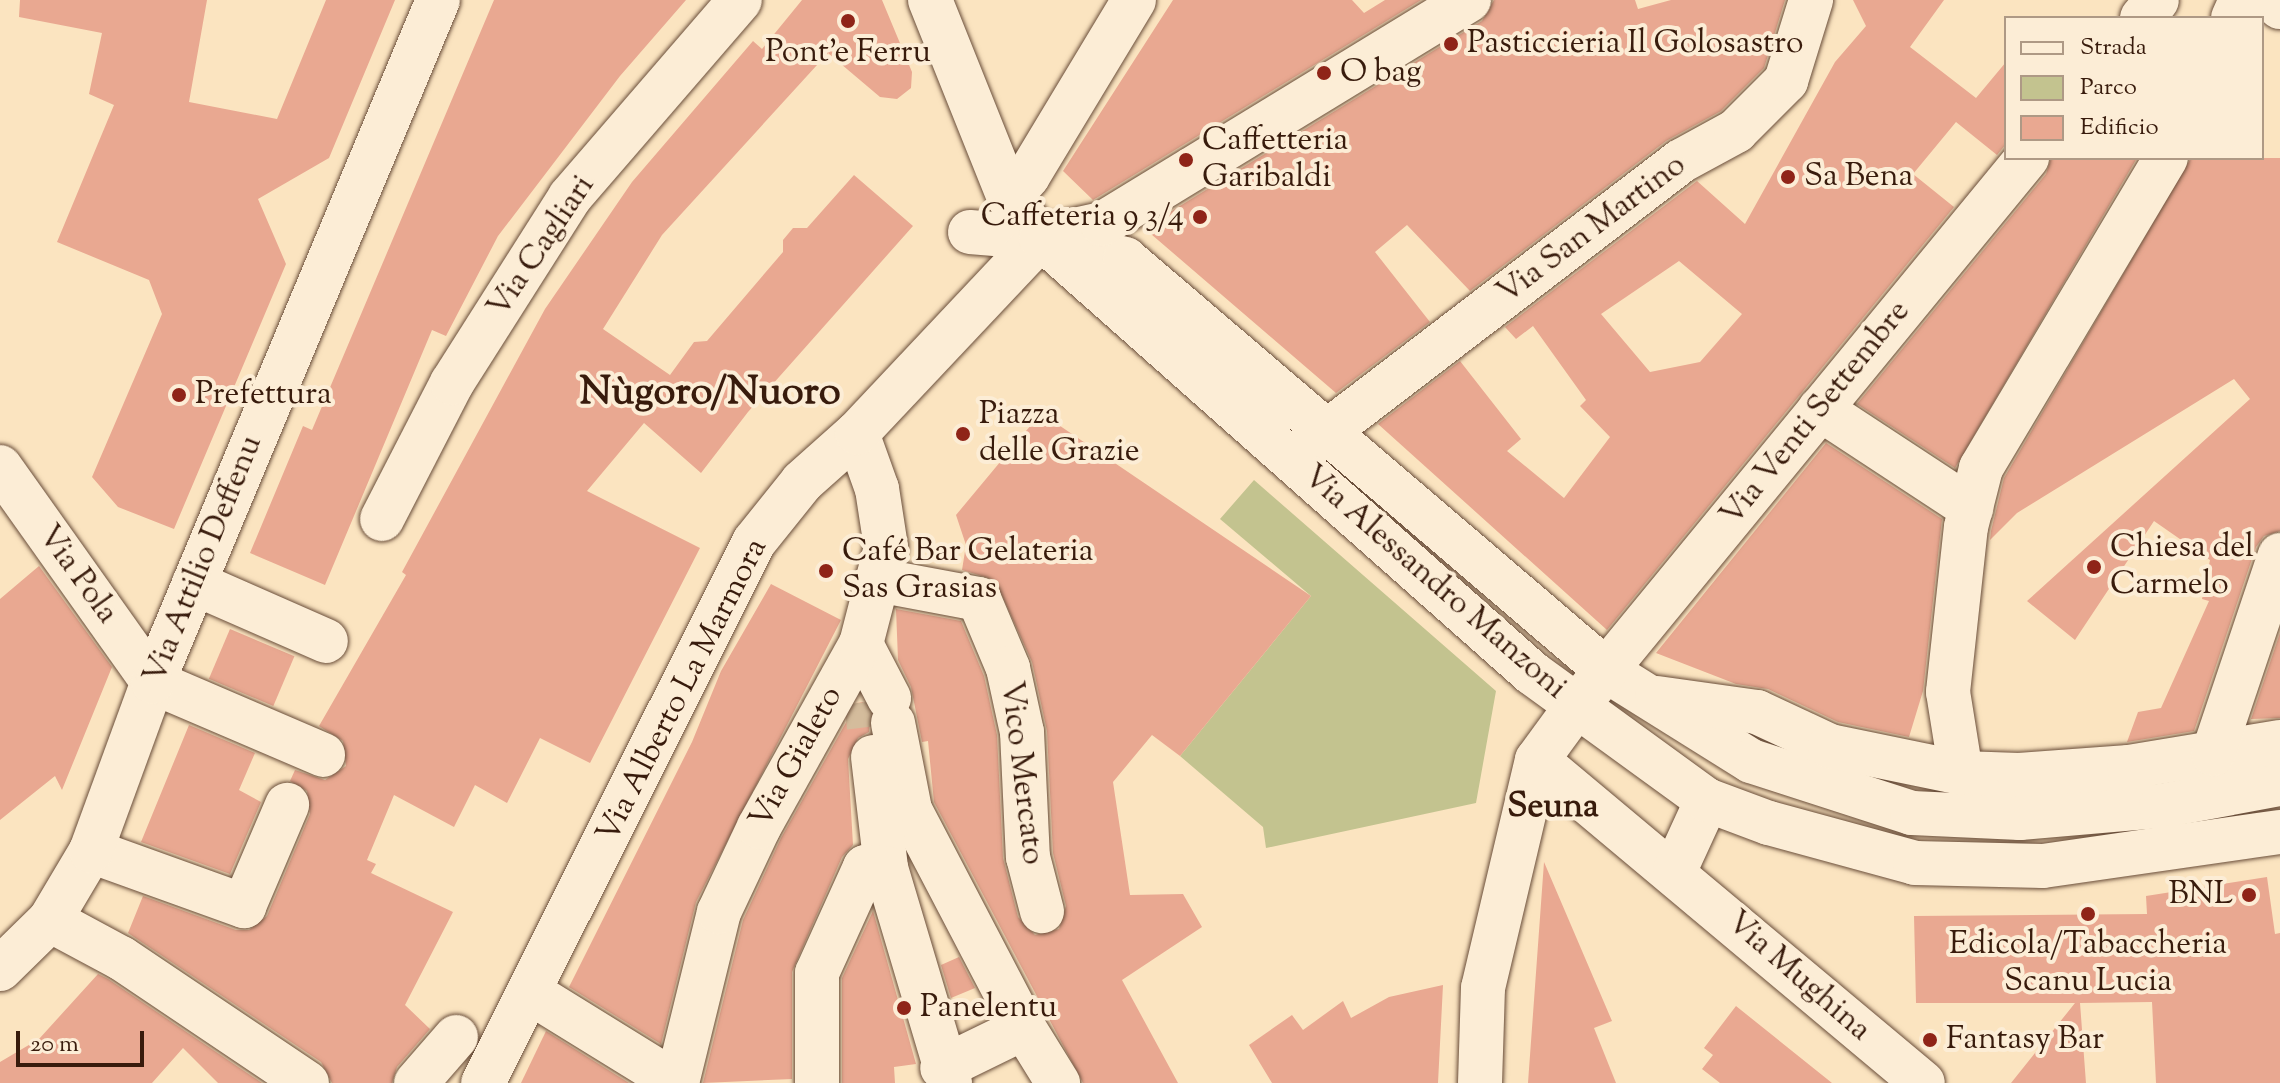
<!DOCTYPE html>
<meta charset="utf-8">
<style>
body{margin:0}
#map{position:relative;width:2280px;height:1083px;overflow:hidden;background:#fbe4c0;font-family:"Sorts Mill Goudy",serif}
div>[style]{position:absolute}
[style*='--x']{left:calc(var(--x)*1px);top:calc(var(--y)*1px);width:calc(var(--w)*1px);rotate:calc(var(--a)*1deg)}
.green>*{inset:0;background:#c3c38f}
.building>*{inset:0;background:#e9a891;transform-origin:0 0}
.street-tunnel>*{height:44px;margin-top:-22px;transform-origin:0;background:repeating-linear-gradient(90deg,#d4bc9c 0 44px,transparent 0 66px)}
.roads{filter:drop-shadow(0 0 2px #694d39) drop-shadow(0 0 2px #694d39)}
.street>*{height:44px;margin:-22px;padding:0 22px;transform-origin:22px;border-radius:22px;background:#fcedd6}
.secondary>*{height:44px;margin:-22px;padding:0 22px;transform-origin:22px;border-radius:22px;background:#fcedd6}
.dots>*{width:22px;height:22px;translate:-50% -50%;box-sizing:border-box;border:4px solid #fcedd6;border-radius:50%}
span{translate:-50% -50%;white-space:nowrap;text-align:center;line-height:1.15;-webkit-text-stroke:8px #fcedd6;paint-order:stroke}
.poi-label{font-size:32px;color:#381b0c}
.left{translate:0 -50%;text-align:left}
.right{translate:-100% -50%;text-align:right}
.street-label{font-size:32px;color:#381b0c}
.neighbourhood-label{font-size:34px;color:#381b0c;font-weight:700}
.district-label{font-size:40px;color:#381b0c;font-weight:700}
.legend{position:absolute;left:2004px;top:16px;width:260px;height:144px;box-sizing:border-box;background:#fcedd6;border:2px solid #ae9985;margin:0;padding:10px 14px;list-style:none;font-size:24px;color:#381b0c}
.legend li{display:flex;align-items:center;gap:16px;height:40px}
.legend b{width:40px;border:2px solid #ae9985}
.scale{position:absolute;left:16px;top:1031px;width:128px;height:36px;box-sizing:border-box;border:4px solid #381b0c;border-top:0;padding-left:10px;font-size:24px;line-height:28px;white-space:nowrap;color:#381b0c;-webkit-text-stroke:6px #fcedd6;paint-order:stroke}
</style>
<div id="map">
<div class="green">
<i style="clip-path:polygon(1254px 480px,1496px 691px,1476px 803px,1266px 848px,1263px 827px,1180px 756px,1311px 596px,1220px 519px)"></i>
</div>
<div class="building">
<i style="clip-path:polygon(20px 0,207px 0,189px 102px,277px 119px,326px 0,395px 0,329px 158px,258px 199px,286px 264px,174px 529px,118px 507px,92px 477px,162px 314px,149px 280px,57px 242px,114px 105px,89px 94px,102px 33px,19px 17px)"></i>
<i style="clip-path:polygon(494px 0,686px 0,620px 76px,498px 236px,446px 336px,432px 330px,325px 585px,250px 553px,303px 426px,312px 430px)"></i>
<i style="clip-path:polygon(802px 0,882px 0,912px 72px,911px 88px,897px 99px,880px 97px,828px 53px,662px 235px,603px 329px,670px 375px,694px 342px,707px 341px,783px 252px,783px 240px,793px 228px,807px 228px,854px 175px,913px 226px,748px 412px,701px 473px,644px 423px,587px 491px,700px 548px,590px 763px,540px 738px,507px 803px,475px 785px,454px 827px,394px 795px,367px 860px,376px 864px,371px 873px,453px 912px,405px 1005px,430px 1029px,397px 1067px,392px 1083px,332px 1083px,321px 1062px,128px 933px,143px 896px,236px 930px,249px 930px,267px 916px,310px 814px,307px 791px,290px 781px,295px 770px,325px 780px,346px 766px,343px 741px,319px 726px,406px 575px,402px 572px,545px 309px,632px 182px,753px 41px,762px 49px)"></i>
<i style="clip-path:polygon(1173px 0,1352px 0,1364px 13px,1385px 0,1421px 0,1093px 200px,1063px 171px)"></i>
<i style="clip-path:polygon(1494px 0,1635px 0,1638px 9px,1671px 0,1785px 0,1764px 68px,1721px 111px,1666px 141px,1470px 291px,1407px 225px,1375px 252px,1430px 322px,1336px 393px,1144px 228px,1482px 21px)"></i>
<i style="clip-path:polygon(evenodd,1853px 0,1944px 0,1910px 47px,1976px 98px,2006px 62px,2006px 144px,1997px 155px,1956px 122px,1913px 174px,1954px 207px,1607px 630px,1378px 424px,1460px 361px,1521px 439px,1507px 451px,1564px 498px,1610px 437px,1580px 406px,1586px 400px,1533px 326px,1516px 339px,1505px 327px,1697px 181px,1745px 224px,1835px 62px,1866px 26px,1853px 0,1679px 261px,1742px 314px,1700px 362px,1650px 372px,1601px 314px,1679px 261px)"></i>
<i style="clip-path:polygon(2051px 158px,2137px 158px,1955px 468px,1857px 404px,2046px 174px)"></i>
<i style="clip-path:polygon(2191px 158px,2280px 158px,2280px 531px,2264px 536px,2256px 547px,2194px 731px,2127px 742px,2138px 712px,2161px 708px,2209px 601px,2202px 599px,2210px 560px,2154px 521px,2075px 640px,2027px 601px,2250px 399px,2234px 379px,2017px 513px,1990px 540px,1991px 531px,2004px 478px)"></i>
<i style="clip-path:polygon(1041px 413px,1311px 596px,1180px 756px,1152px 735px,1113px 782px,1130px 895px,1183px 894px,1202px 927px,1122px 980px,1178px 1083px,1083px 1083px,934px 802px,928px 741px,922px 742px,911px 687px,898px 660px,896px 609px,961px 621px,984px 676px,997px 735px,1003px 858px,1018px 917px,1035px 935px,1059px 929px,1066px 906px,1053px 853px,1047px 731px,1032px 662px,995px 580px,962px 570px,966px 545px,956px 515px)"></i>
<i style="clip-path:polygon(1826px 443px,1942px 519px,1923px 691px,1909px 737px,1838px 722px,1768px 689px,1736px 684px,1656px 653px)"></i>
<i style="clip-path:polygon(39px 566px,112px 667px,62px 790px,55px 776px,0 820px,0 599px)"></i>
<i style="clip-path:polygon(771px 584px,841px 620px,696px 902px,661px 1044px,569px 987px,692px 742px,721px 671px)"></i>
<i style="left:230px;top:629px;width:70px;height:54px;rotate:23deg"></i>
<i style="clip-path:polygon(2280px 633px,2280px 718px,2251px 719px)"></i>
<i style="clip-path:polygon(863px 702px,870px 713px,869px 732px,858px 738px,848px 759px,853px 845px,842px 857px,792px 972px,792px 1079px,703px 1083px,743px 920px,781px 838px,857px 703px)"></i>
<i style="clip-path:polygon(189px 725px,255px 753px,239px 790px,261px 802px,230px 874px,141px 842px)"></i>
<i style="clip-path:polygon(1544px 862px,1612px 1021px,1594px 1028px,1616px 1083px,1528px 1083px)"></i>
<i style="clip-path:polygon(2267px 877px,2275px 934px,2280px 933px,2280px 1083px,2156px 1083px,2152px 1002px,2080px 1003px,2086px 1083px,2011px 1083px,2075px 1003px,1916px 1003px,1914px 916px,2147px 914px,2146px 896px)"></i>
<i style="clip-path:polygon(873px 911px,916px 1064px,894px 1067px,895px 1083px,842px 1083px,842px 978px)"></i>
<i style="clip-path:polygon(959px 957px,975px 988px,951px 998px,941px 965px)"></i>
<i style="clip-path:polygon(98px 974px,108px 979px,262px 1083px,218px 1083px,183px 1048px,152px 1083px,0 1083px,0 1062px,39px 1039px)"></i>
<i style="clip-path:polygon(1443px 985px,1438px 1083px,1272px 1083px,1249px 1045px,1292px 1015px,1303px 1030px,1343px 1001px,1351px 1018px,1389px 997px)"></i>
<i style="clip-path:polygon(1736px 1006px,1832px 1083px,1720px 1083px,1702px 1069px,1713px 1055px,1704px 1048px)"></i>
<i style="clip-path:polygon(546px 1031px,629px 1083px,521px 1083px)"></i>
</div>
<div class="street-tunnel">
<i style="--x:866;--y:702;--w:25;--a:83"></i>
</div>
<div class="roads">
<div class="street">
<i style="--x:930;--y:0;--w:213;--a:68.2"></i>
<i style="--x:1009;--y:198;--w:51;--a:51.3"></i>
<i style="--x:2273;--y:0;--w:10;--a:45"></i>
<i style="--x:2142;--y:18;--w:23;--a:-50"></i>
<i style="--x:2233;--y:18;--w:20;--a:-66"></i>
<i style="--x:1009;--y:198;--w:29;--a:-49"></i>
<i style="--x:1028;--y:176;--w:205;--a:-58.9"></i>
<i style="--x:970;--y:232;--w:71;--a:4.8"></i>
<i style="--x:1041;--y:238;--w:87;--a:14"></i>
<i style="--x:1125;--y:259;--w:634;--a:40.52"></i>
<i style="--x:1607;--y:671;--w:170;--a:32"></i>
<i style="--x:1751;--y:761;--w:169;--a:17.9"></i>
<i style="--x:1912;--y:813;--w:108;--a:2.7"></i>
<i style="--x:2020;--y:818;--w:142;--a:-4.9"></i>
<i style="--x:2161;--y:806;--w:121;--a:-10.5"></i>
<i style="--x:1048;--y:236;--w:55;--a:-12.5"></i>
<i style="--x:1102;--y:224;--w:430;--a:-31.4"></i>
<i style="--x:1820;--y:409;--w:181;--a:33.3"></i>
<i style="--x:1307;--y:447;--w:471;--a:-37.4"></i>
<i style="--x:1681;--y:161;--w:63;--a:-28.6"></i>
<i style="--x:1736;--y:131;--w:71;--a:-45"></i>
<i style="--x:1786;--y:81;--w:85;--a:-72.8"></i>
<i style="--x:0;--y:467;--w:264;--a:54.6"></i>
<i style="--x:153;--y:682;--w:185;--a:23.2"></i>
<i style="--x:382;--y:519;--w:153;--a:-62.8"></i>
<i style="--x:452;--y:383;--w:220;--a:-57.6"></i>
<i style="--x:570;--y:197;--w:260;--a:-49.2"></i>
<i style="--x:877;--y:580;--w:104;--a:10.6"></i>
<i style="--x:979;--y:599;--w:75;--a:67.2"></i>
<i style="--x:1008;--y:668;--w:66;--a:77.7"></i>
<i style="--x:1022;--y:732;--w:125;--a:87.3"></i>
<i style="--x:1028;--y:857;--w:56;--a:75.5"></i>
<i style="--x:194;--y:583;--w:144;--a:23.7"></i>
<i style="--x:861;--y:644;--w:61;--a:62.6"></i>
<i style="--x:1589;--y:691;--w:690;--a:-50.59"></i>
<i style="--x:1657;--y:698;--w:101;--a:8"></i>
<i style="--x:1757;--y:712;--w:81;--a:25"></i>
<i style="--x:1830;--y:746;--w:134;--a:11.6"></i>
<i style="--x:1961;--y:773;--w:58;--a:2"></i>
<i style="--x:2019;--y:775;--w:110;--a:-4.2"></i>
<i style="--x:2129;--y:767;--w:153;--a:-9.4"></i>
<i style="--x:893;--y:723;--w:89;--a:78.9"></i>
<i style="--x:910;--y:810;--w:246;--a:62.4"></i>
<i style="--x:1024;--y:1028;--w:91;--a:154"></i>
<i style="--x:2213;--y:754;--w:210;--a:-71.4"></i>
<i style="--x:873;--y:757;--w:112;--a:83.3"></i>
<i style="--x:886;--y:868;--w:224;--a:73.4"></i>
<i style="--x:1961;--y:773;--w:82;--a:-99.1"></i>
<i style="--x:1948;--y:692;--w:166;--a:-83.8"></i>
<i style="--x:1966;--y:527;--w:61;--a:-75.7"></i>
<i style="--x:1981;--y:468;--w:361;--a:-59.2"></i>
<i style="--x:91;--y:851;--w:163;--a:19.8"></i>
<i style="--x:244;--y:906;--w:110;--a:-66.9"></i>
<i style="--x:50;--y:920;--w:81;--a:28.2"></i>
<i style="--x:121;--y:958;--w:224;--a:33.9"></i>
<i style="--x:0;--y:969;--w:70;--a:-44.4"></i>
<i style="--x:50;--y:920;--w:80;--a:-59.3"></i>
<i style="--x:91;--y:851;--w:180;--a:-69.9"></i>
<i style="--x:153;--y:682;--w:739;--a:-67.32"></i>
<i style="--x:531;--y:993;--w:172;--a:31.7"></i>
<i style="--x:677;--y:1083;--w:176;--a:-76.2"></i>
<i style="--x:719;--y:912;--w:94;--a:-64.8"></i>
<i style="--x:759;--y:827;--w:210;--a:-60.9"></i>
<i style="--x:861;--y:644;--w:100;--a:-75.5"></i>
<i style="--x:886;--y:547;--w:59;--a:-98.8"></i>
<i style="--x:877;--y:489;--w:59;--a:-109.7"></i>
<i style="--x:1024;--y:1028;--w:65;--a:58.3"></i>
<i style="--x:416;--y:1083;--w:61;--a:-49"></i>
<i style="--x:817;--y:1083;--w:110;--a:-90"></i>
<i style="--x:817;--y:973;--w:116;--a:-65.6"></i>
<i style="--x:865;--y:867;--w:21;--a:3"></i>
<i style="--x:1480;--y:1083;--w:95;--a:-88.2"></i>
<i style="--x:1483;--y:988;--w:234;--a:-76.7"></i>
</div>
<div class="secondary">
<i style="--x:1575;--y:708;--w:64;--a:126.2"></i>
<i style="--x:1537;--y:760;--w:503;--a:39.92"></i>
<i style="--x:1675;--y:870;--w:77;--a:-65.4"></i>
<i style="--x:483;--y:1083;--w:605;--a:-63.39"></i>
<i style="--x:754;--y:542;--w:77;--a:-51.3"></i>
<i style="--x:802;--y:482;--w:74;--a:-41.7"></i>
<i style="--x:857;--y:433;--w:268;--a:-46.7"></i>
<i style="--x:1041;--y:238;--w:656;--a:41.54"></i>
<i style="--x:1532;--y:673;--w:216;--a:36"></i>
<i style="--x:1707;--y:800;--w:66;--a:20.4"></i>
<i style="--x:1769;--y:823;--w:151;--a:15.3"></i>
<i style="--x:1915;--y:863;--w:128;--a:1.3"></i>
<i style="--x:2043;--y:866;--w:239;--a:-8.2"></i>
</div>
</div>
<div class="dots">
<i style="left:848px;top:21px;background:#8f2418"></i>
<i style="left:1451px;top:44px;background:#8f2418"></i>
<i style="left:1324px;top:73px;background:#8f2418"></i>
<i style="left:1186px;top:160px;background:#8f2418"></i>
<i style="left:1788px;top:177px;background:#8f2418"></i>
<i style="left:1200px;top:217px;background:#8f2418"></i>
<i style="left:179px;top:395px;background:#8f2418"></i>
<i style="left:963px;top:434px;background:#8f2418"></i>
<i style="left:2094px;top:567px;background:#8f2418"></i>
<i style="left:826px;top:571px;background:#8f2418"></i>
<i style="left:2249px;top:895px;background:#8f2418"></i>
<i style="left:2088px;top:914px;background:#8f2418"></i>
<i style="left:904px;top:1008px;background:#8f2418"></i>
<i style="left:1930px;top:1040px;background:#8f2418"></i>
</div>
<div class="poi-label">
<span class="left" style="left:1467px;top:44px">Pasticcieria Il Golosastro</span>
<span style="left:848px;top:53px">Pont'e Ferru</span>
<span class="left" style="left:1340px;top:73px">O bag</span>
<span class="left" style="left:1202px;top:160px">Caffetteria<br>Garibaldi</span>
<span class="left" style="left:1804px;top:177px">Sa Bena</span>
<span class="right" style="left:1184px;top:217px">Caffeteria 9 3/4</span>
<span class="left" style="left:195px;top:395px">Prefettura</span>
<span class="left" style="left:979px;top:434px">Piazza<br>delle Grazie</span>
<span class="left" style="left:2110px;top:567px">Chiesa del<br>Carmelo</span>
<span class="left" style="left:842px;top:571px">Café Bar Gelateria<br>Sas Grasias</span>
<span class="right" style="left:2233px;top:895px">BNL</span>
<span style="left:2088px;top:964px">Edicola/Tabaccheria<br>Scanu Lucia</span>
<span class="left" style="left:920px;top:1008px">Panelentu</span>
<span class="left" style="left:1946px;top:1040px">Fantasy Bar</span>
</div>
<div class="street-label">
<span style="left:1592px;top:230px;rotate:-37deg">Via San Martino</span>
<span style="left:542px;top:247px;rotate:-56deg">Via Cagliari</span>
<span style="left:1816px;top:414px;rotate:-51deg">Via Venti Settembre</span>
<span style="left:204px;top:560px;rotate:-68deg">Via Attilio Deffenu</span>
<span style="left:77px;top:575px;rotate:54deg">Via Pola</span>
<span style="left:1434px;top:583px;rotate:41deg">Via Alessandro Manzoni</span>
<span style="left:683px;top:691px;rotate:-63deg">Via Alberto La Marmora</span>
<span style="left:797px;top:758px;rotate:-61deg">Via Gialeto</span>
<span style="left:1021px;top:773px;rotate:83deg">Vico Mercato</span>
<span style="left:1798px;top:977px;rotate:41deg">Via Mughina</span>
</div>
<div class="neighbourhood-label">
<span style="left:1553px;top:808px">Seuna</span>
</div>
<div class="district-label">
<span style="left:710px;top:394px">Nùgoro/Nuoro</span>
</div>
<ul class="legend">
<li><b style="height:10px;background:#fcedd6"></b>Strada</li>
<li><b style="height:22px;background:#c3c38f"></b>Parco</li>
<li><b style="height:22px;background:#e9a891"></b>Edificio</li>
</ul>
<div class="scale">20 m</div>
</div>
